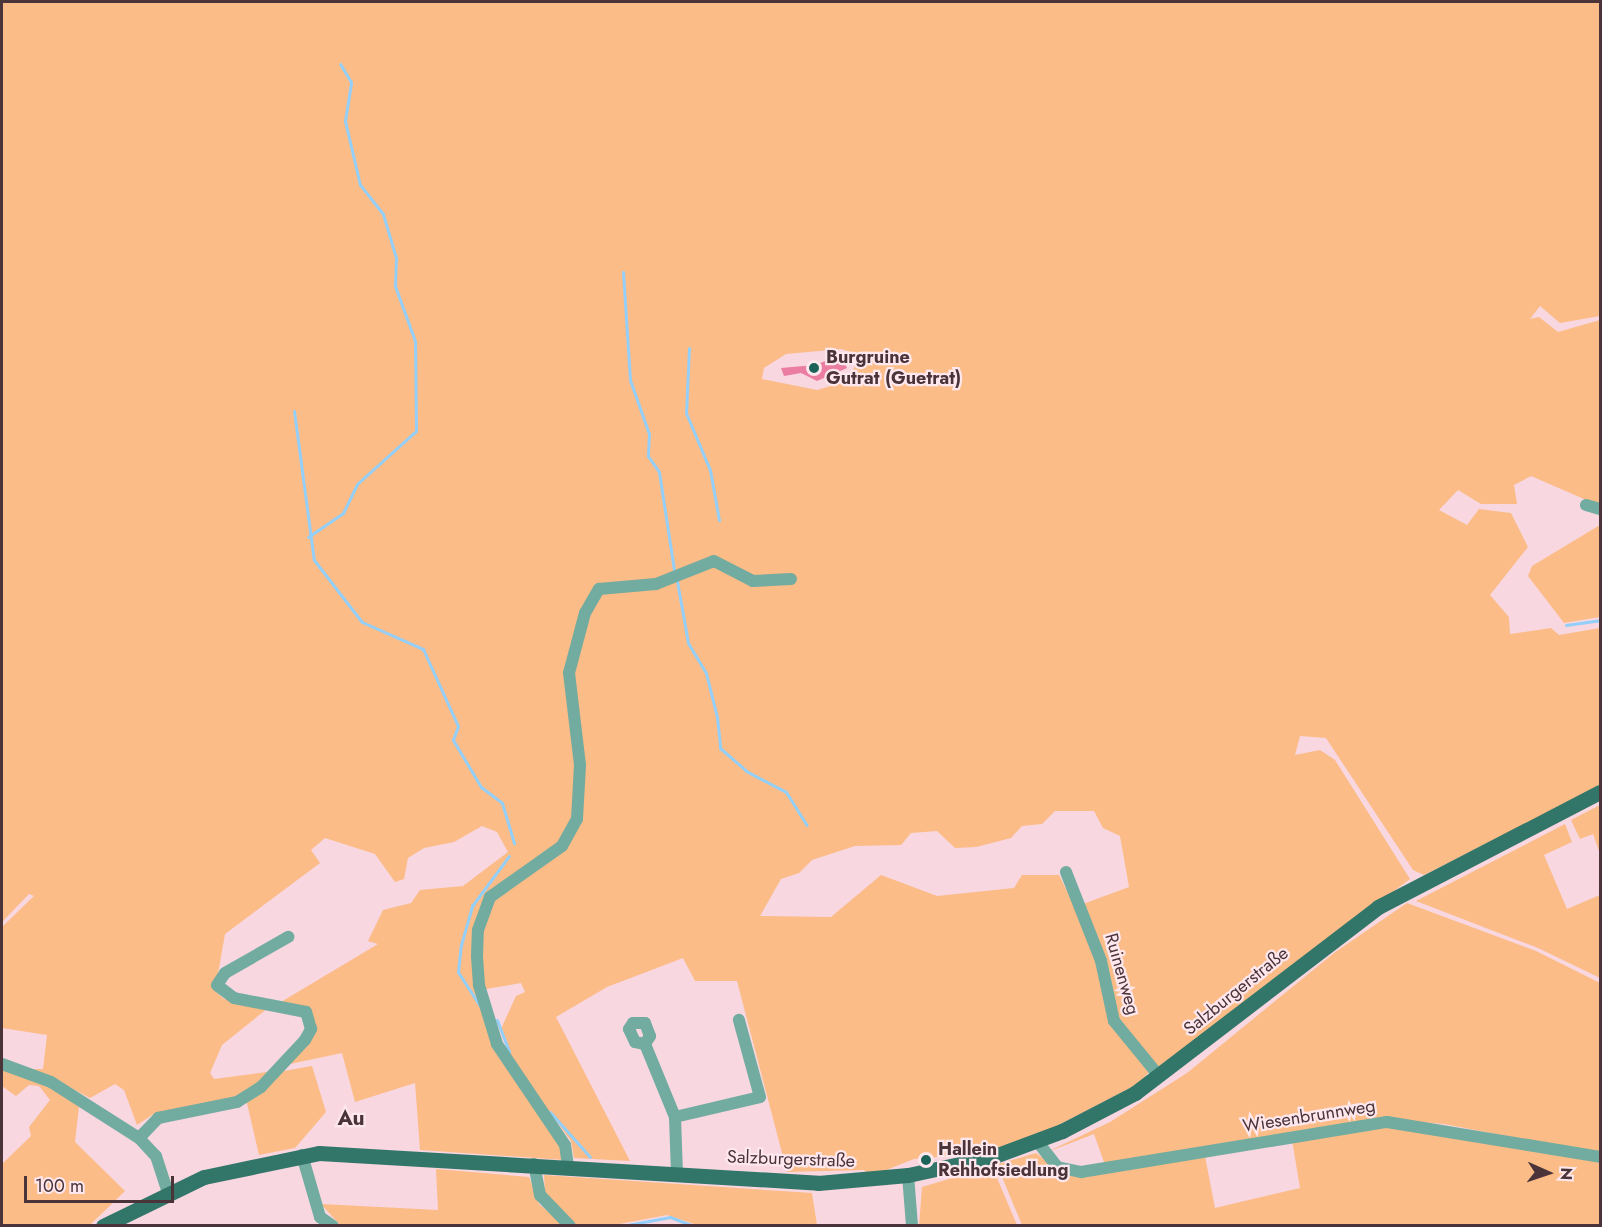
<!DOCTYPE html>
<meta charset="utf-8">
<style>
body{margin:0}
#map{position:relative;width:1602px;height:1227px;overflow:hidden;background:#f8d7e0;font-family:Jost,sans-serif}
div>[style]{position:absolute}
[style*='--x']{left:calc(var(--x)*1px);top:calc(var(--y)*1px);width:calc(var(--w)*1px);rotate:calc(var(--a)*1deg)}
.green>*{inset:0;background:#fbbc87}
.stream>*{height:3px;margin:-1.5px;padding:0 1.5px;transform-origin:1.5px;border-radius:1.5px;background:#94cff9}
.building>*{inset:0;background:#ec7da2}
.minor>*{height:12px;margin:-6px;padding:0 6px;transform-origin:6px;border-radius:6px;background:#72aca1}
.primary>*{height:15px;margin:-7.5px;padding:0 7.5px;transform-origin:7.5px;border-radius:7.5px;background:#32766a}
.dots>*{width:16px;height:16px;translate:-50% -50%;box-sizing:border-box;border:3px solid #fee7ed;border-radius:50%}
span{translate:-50% -50%;white-space:nowrap;text-align:center;line-height:1.15;-webkit-text-stroke:4.5px #fee7ed;paint-order:stroke}
.poi-label{font-size:18px;color:#4a343a;font-weight:700}
.left{translate:0 -50%;text-align:left}
.street-label{font-size:18px;color:#4a343a}
.quarter-label{font-size:21px;color:#4a343a;font-weight:700}
.frame{position:absolute;inset:0;border:3px solid #4a343a;pointer-events:none}
.north{position:absolute;left:1518px;top:1143px;width:60px;height:60px;-webkit-text-stroke:4px #fee7ed;paint-order:stroke;rotate:93deg;font-size:16px;font-weight:700;line-height:24px;text-align:center;color:#4a343a}
.north::after{content:'';display:block;margin:auto;width:21px;height:27px;background:#4a343a;clip-path:polygon(50% 0,100% 100%,50% 72%,0 100%)}
.scale{position:absolute;left:24px;top:1176px;width:150px;height:27px;box-sizing:border-box;border:3px solid #4a343a;border-top:0;padding-left:8px;font-size:18px;line-height:21px;white-space:nowrap;color:#4a343a;-webkit-text-stroke:4px #fee7ed;paint-order:stroke}
</style>
<div id="map">
<div class="green">
<i style="clip-path:polygon(evenodd,2px 2px,1600px 2px,1600px 316px,1560px 323px,1540px 306px,1530px 319px,1539px 317px,1558px 332px,1600px 320px,1600px 506px,1531px 476px,1514px 485px,1517px 504px,1481px 504px,1458px 490px,1439px 510px,1467px 525px,1479px 509px,1511px 513px,1528px 547px,1490px 595px,1509px 617px,1510px 634px,1551px 628px,1559px 635px,1600px 628px,1600px 786px,1424px 875px,1413px 870px,1326px 738px,1300px 736px,1295px 755px,1320px 750px,1335px 760px,1410px 879px,1158px 1067px,1117px 1020px,1083px 904px,1129px 887px,1120px 836px,1103px 828px,1094px 811px,1055px 811px,1042px 824px,1022px 826px,1011px 838px,976px 847px,955px 848px,937px 831px,911px 833px,901px 845px,855px 846px,812px 860px,799px 873px,781px 879px,760px 916px,831px 917px,881px 875px,937px 896px,1014px 888px,1022px 875px,1059px 875px,1089px 935px,1114px 1027px,1150px 1071px,1138px 1084px,1045px 1132px,988px 1153px,914px 1159px,871px 1176px,864px 1170px,787px 1172px,737px 981px,695px 981px,683px 958px,607px 987px,556px 1017px,630px 1161px,574px 1158px,571px 1141px,512px 1061px,500px 1031px,516px 996px,525px 992px,521px 983px,486px 989px,501px 1060px,562px 1144px,564px 1160px,420px 1150px,415px 1083px,355px 1102px,342px 1053px,290px 1064px,315px 1031px,315px 1021px,308px 1009px,281px 1002px,378px 944px,368px 941px,383px 910px,411px 903px,420px 890px,463px 886px,508px 852px,497px 832px,482px 826px,454px 842px,424px 848px,408px 858px,404px 879px,395px 882px,375px 854px,325px 838px,311px 850px,320px 863px,225px 934px,215px 991px,224px 999px,268px 1008px,222px 1045px,210px 1073px,214px 1079px,274px 1071px,236px 1098px,155px 1113px,137px 1125px,124px 1090px,115px 1084px,90px 1098px,69px 1087px,79px 1107px,75px 1142px,125px 1191px,90px 1225px,2px 1225px,2px 1164px,31px 1136px,29px 1127px,50px 1100px,39px 1086px,29px 1085px,16px 1096px,2px 1086px,2px 1070px,43px 1069px,47px 1035px,2px 1028px,2px 927px,34px 896px,29px 894px,2px 922px,2px 2px,841px 349px,860px 355px,848px 381px,817px 390px,762px 379px,764px 368px,786px 354px,841px 349px)"></i>
<i style="clip-path:polygon(1600px 525px,1600px 617px,1564px 623px,1528px 576px,1532px 566px)"></i>
<i style="clip-path:polygon(1600px 805px,1600px 854px,1593px 834px,1580px 839px,1571px 820px)"></i>
<i style="clip-path:polygon(1565px 824px,1572px 842px,1544px 855px,1567px 909px,1600px 895px,1600px 978px,1538px 948px,1416px 901px)"></i>
<i style="clip-path:polygon(1407px 903px,1536px 951px,1600px 983px,1600px 1154px,1444px 1124px,1385px 1119px,1105px 1165px,1094px 1134px,1045px 1153px,1110px 1122px,1187px 1073px,1334px 953px)"></i>
<i style="clip-path:polygon(312px 1066px,326px 1112px,295px 1148px,259px 1155px,246px 1099px,284px 1071px)"></i>
<i style="clip-path:polygon(1387px 1125px,1600px 1159px,1600px 1225px,1022px 1225px,1002px 1177px,997px 1178px,1017px 1225px,919px 1226px,922px 1187px,1036px 1153px,1060px 1171px,1205px 1156px,1215px 1208px,1300px 1188px,1292px 1140px)"></i>
<i style="clip-path:polygon(436px 1169px,529px 1177px,539px 1204px,564px 1225px,340px 1225px,321px 1204px,438px 1210px)"></i>
<i style="clip-path:polygon(544px 1175px,812px 1193px,817px 1225px,697px 1225px,667px 1215px,614px 1225px,575px 1225px,545px 1193px)"></i>
</div>
<div class="stream">
<i style="--x:623;--y:272;--w:108;--a:86.3"></i>
<i style="--x:630;--y:380;--w:57;--a:70.6"></i>
<i style="--x:649;--y:434;--w:22;--a:93"></i>
<i style="--x:648;--y:456;--w:19;--a:55"></i>
<i style="--x:659;--y:472;--w:99;--a:81.3"></i>
<i style="--x:689;--y:348;--w:65;--a:92.6"></i>
<i style="--x:686;--y:413;--w:62;--a:67.2"></i>
<i style="--x:710;--y:470;--w:51;--a:79.8"></i>
<i style="--x:294;--y:411;--w:150;--a:82.4"></i>
<i style="--x:314;--y:560;--w:78;--a:52.3"></i>
<i style="--x:362;--y:622;--w:67;--a:23.9"></i>
<i style="--x:423;--y:649;--w:85;--a:65.6"></i>
<i style="--x:458;--y:726;--w:15;--a:110"></i>
<i style="--x:453;--y:740;--w:55;--a:59.2"></i>
<i style="--x:481;--y:787;--w:26;--a:37"></i>
<i style="--x:502;--y:803;--w:42;--a:73.3"></i>
<i style="--x:308;--y:537;--w:42;--a:-34.4"></i>
<i style="--x:343;--y:513;--w:32;--a:-64"></i>
<i style="--x:357;--y:484;--w:79;--a:-41.9"></i>
<i style="--x:416;--y:431;--w:90;--a:-90.6"></i>
<i style="--x:415;--y:341;--w:59;--a:-110"></i>
<i style="--x:395;--y:286;--w:28;--a:-88"></i>
<i style="--x:396;--y:258;--w:46;--a:-106.5"></i>
<i style="--x:383;--y:214;--w:37;--a:-128"></i>
<i style="--x:360;--y:185;--w:66;--a:-103.2"></i>
<i style="--x:345;--y:121;--w:39;--a:-81"></i>
<i style="--x:351;--y:82;--w:21;--a:-121"></i>
<i style="--x:677;--y:581;--w:63;--a:79.9"></i>
<i style="--x:688;--y:643;--w:35;--a:59"></i>
<i style="--x:706;--y:673;--w:45;--a:76"></i>
<i style="--x:717;--y:717;--w:31;--a:84"></i>
<i style="--x:720;--y:748;--w:35;--a:41"></i>
<i style="--x:746;--y:771;--w:45;--a:27.7"></i>
<i style="--x:786;--y:792;--w:39;--a:58"></i>
<i style="--x:1566;--y:625;--w:34;--a:-8"></i>
<i style="--x:482;--y:1009;--w:44;--a:-123"></i>
<i style="--x:458;--y:972;--w:27;--a:-84"></i>
<i style="--x:461;--y:945;--w:41;--a:-74.2"></i>
<i style="--x:472;--y:906;--w:62;--a:-53.5"></i>
<i style="--x:497;--y:1020;--w:34;--a:69"></i>
<i style="--x:550;--y:1112;--w:60;--a:48.4"></i>
<i style="--x:622;--y:1226;--w:49;--a:-10.6"></i>
<i style="--x:670;--y:1217;--w:25;--a:21"></i>
</div>
<div class="building">
<i style="clip-path:polygon(841px 355px,847px 368px,817px 381px,801px 373px,784px 376px,781px 368px,815px 365px)"></i>
</div>
<div class="minor">
<i style="--x:1586;--y:505;--w:15;--a:16"></i>
<i style="--x:1066;--y:872;--w:96;--a:68.5"></i>
<i style="--x:1101;--y:961;--w:61;--a:77.8"></i>
<i style="--x:1114;--y:1021;--w:71;--a:50.7"></i>
<i style="--x:645;--y:1044;--w:10;--a:-169"></i>
<i style="--x:635;--y:1042;--w:14;--a:-115"></i>
<i style="--x:629;--y:1029;--w:7;--a:-56"></i>
<i style="--x:633;--y:1023;--w:12;--a:0"></i>
<i style="--x:645;--y:1023;--w:14;--a:69"></i>
<i style="--x:650;--y:1036;--w:9;--a:122"></i>
<i style="--x:645;--y:1044;--w:79;--a:67.7"></i>
<i style="--x:675;--y:1117;--w:57;--a:88"></i>
<i style="--x:2;--y:1064;--w:52;--a:20.2"></i>
<i style="--x:51;--y:1082;--w:104;--a:32.5"></i>
<i style="--x:139;--y:1138;--w:25;--a:47"></i>
<i style="--x:156;--y:1156;--w:36;--a:72"></i>
<i style="--x:675;--y:1117;--w:87;--a:-13.2"></i>
<i style="--x:760;--y:1097;--w:80;--a:-105.3"></i>
<i style="--x:139;--y:1138;--w:28;--a:-46"></i>
<i style="--x:158;--y:1118;--w:81;--a:-11.4"></i>
<i style="--x:237;--y:1102;--w:28;--a:-32"></i>
<i style="--x:261;--y:1087;--w:64;--a:-46.9"></i>
<i style="--x:305;--y:1040;--w:13;--a:-61"></i>
<i style="--x:311;--y:1029;--w:18;--a:-106"></i>
<i style="--x:306;--y:1012;--w:73;--a:-169"></i>
<i style="--x:234;--y:998;--w:21;--a:-143"></i>
<i style="--x:217;--y:985;--w:14;--a:-56"></i>
<i style="--x:225;--y:973;--w:73;--a:-29.7"></i>
<i style="--x:1037;--y:1141;--w:33;--a:52"></i>
<i style="--x:1057;--y:1167;--w:25;--a:12"></i>
<i style="--x:1081;--y:1172;--w:310;--a:-9.3"></i>
<i style="--x:1387;--y:1122;--w:216;--a:9.3"></i>
<i style="--x:302;--y:1155;--w:65;--a:73.8"></i>
<i style="--x:320;--y:1217;--w:16;--a:35"></i>
<i style="--x:534;--y:1164;--w:32;--a:79"></i>
<i style="--x:540;--y:1195;--w:43;--a:45.9"></i>
<i style="--x:568;--y:1166;--w:21;--a:-98"></i>
<i style="--x:565;--y:1145;--w:122;--a:-124"></i>
<i style="--x:497;--y:1044;--w:62;--a:-107"></i>
<i style="--x:479;--y:985;--w:29;--a:-94"></i>
<i style="--x:477;--y:956;--w:26;--a:-88"></i>
<i style="--x:478;--y:930;--w:35;--a:-70"></i>
<i style="--x:490;--y:897;--w:88;--a:-35.3"></i>
<i style="--x:562;--y:846;--w:31;--a:-61"></i>
<i style="--x:577;--y:819;--w:54;--a:-86.8"></i>
<i style="--x:580;--y:765;--w:93;--a:-96.8"></i>
<i style="--x:569;--y:673;--w:62;--a:-75.1"></i>
<i style="--x:585;--y:613;--w:28;--a:-60"></i>
<i style="--x:599;--y:589;--w:57;--a:-5"></i>
<i style="--x:656;--y:584;--w:62;--a:-21.6"></i>
<i style="--x:714;--y:561;--w:44;--a:27.1"></i>
<i style="--x:753;--y:581;--w:38;--a:-3"></i>
<i style="--x:908;--y:1175;--w:51;--a:85.5"></i>
</div>
<div class="primary">
<i style="--x:103;--y:1226;--w:112;--a:-25.9"></i>
<i style="--x:204;--y:1177;--w:117;--a:-11.8"></i>
<i style="--x:319;--y:1153;--w:500;--a:3.4"></i>
<i style="--x:818;--y:1183;--w:90;--a:-5.1"></i>
<i style="--x:908;--y:1175;--w:86;--a:-12.1"></i>
<i style="--x:992;--y:1157;--w:75;--a:-20.4"></i>
<i style="--x:1062;--y:1131;--w:82;--a:-27.5"></i>
<i style="--x:1135;--y:1093;--w:306;--a:-37.4"></i>
<i style="--x:1378;--y:907;--w:250;--a:-27.4"></i>
</div>
<div class="dots">
<i style="left:814px;top:368px;background:#1b6358"></i>
<i style="left:926px;top:1160px;background:#1b6358"></i>
</div>
<div class="poi-label">
<span class="left" style="left:826px;top:368px">Burgruine<br>Gutrat (Guetrat)</span>
<span class="left" style="left:938px;top:1160px">Hallein<br>Rehhofsiedlung</span>
</div>
<div class="street-label">
<span style="left:1122px;top:974px;rotate:74deg">Ruinenweg</span>
<span style="left:1236px;top:991px;rotate:-39deg">Salzburgerstraße</span>
<span style="left:1309px;top:1116px;rotate:-9deg">Wiesenbrunnweg</span>
<span style="left:791px;top:1159px;rotate:2deg">Salzburgerstraße</span>
</div>
<div class="quarter-label">
<span style="left:351px;top:1118px">Au</span>
</div>
<div class="frame"></div>
<div class="north">N</div>
<div class="scale">100 m</div>
</div>
